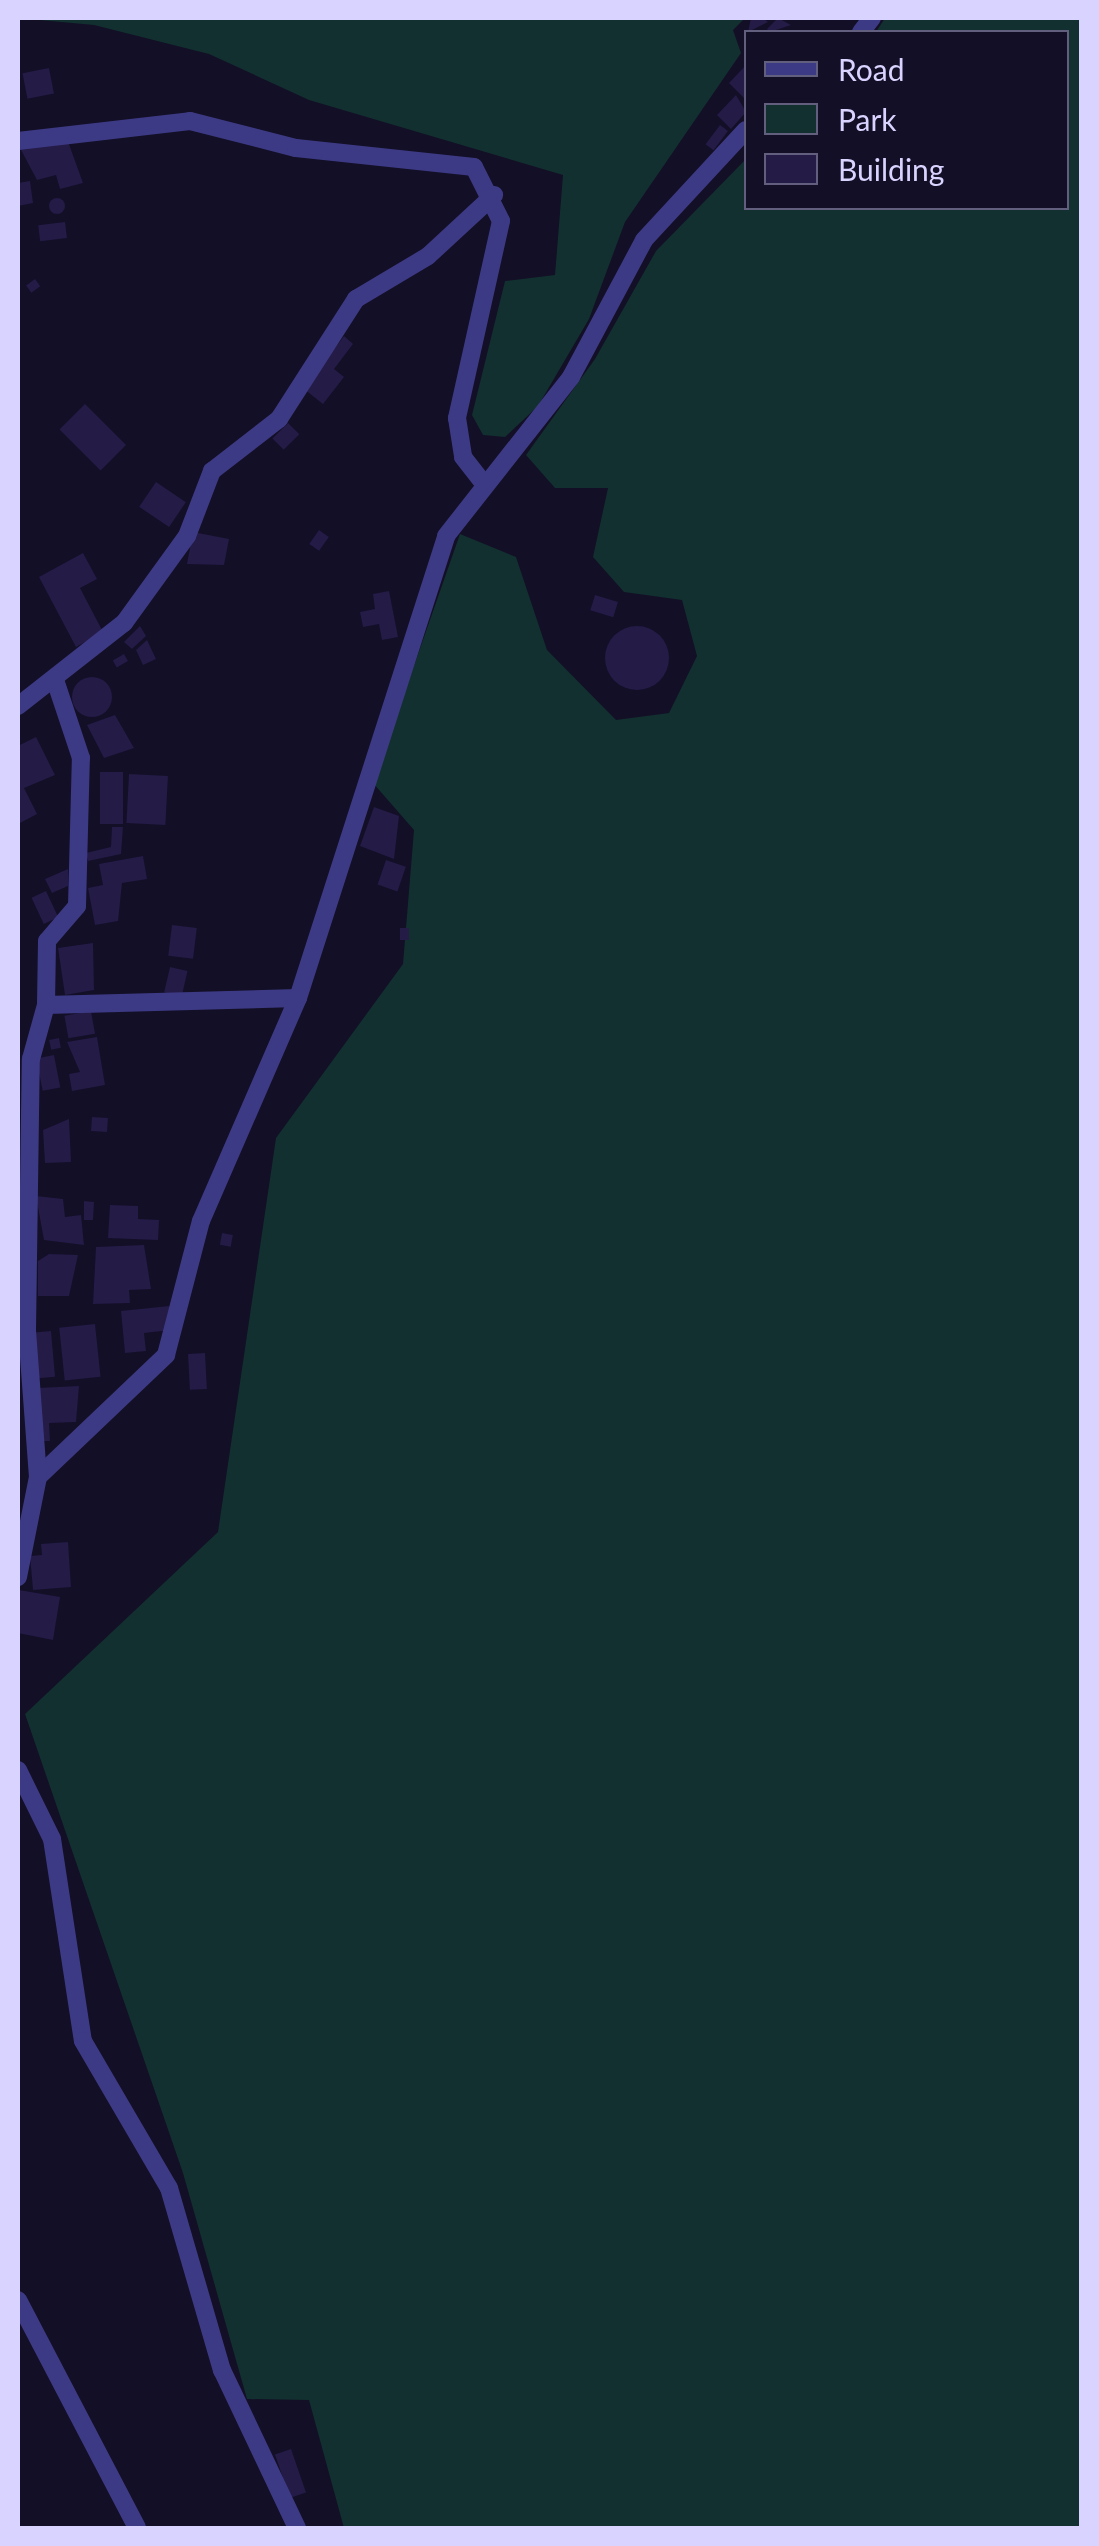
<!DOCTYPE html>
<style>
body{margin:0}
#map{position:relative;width:1099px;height:2546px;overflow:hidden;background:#130f26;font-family:Lato,sans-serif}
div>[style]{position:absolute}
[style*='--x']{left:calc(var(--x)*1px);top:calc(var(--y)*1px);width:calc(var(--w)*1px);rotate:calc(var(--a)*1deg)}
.green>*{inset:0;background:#12302f}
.building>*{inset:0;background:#241b47;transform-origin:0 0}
.round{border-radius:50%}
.minor>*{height:18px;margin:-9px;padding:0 9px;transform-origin:9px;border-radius:9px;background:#3d3a85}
span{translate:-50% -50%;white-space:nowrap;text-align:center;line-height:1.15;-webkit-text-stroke:8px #130f26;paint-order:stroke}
.frame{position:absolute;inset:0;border:20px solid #d9d4ff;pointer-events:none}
.legend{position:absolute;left:744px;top:30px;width:325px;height:180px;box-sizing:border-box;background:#130f26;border:2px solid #625e7d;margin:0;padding:12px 18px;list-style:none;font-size:30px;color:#d9d4ff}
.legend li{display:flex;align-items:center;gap:20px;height:50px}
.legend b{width:50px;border:2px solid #625e7d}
</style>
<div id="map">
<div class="green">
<i style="clip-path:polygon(18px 18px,745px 18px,733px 30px,741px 53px,625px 222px,589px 319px,538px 406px,505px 437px,483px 435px,472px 415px,505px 281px,555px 275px,563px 175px,309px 100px,209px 54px,94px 25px)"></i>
<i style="clip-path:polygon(885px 18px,1081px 18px,1081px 2528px,344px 2528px,309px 2400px,247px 2399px,183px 2173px,25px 1714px,218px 1532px,276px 1138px,403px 964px,414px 830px,373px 783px,460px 534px,516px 557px,547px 650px,616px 720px,669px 713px,697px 656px,682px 600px,624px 592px,593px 557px,608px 488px,555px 488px,526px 455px,595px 359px,656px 251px,746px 159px,746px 208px,1066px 208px,1066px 32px,876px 32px)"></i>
</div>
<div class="building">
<i style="clip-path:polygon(751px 18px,763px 18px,768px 22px,748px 32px)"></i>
<i style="clip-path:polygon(778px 18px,791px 25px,770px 32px,767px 29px)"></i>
<i style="clip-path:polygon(746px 65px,746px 100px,729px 83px)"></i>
<i style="left:49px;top:68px;width:26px;height:27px;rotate:79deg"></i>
<i style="clip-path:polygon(736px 95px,746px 112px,731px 129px,717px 115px)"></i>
<i style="left:720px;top:125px;width:10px;height:24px;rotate:37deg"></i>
<i style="clip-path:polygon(66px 136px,83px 183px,60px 189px,56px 175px,37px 180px,20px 148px)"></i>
<i style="clip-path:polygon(30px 181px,33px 203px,18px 206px,18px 183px)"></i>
<i class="round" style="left:49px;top:198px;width:16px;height:16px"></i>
<i style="left:65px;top:222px;width:16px;height:27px;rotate:83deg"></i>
<i style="left:35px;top:279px;width:9px;height:11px;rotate:54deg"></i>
<i style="clip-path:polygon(344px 336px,353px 344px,334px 369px,344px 377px,323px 404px,304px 389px)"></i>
<i style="left:85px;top:404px;width:58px;height:36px;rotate:45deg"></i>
<i style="left:288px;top:423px;width:16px;height:22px;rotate:45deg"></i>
<i style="left:156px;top:482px;width:36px;height:30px;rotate:34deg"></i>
<i style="left:319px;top:530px;width:12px;height:17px;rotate:35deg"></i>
<i style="clip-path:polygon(193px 532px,229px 539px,224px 565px,187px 564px)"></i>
<i style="clip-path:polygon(83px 553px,97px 579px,80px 588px,103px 632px,76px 647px,39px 577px)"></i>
<i style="clip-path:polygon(389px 591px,398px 637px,382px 640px,379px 624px,363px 627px,360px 612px,375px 609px,373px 594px)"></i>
<i style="left:595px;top:595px;width:24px;height:16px;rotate:17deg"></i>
<i class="round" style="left:605px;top:626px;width:64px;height:64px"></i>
<i style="clip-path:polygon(140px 626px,146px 636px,132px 649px,124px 642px)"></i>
<i style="clip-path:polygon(147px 640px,156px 659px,143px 665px,136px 650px)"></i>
<i style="left:124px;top:654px;width:8px;height:13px;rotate:60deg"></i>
<i class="round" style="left:72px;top:677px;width:40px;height:40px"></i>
<i style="clip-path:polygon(115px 715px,134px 748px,104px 758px,87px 725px)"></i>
<i style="clip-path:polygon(36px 737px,55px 775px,24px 788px,37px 814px,18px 824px,18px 746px)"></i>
<i style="left:100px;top:772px;width:23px;height:52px"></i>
<i style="left:129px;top:774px;width:39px;height:49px;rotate:3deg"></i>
<i style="clip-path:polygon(374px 807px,399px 816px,394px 859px,360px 846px)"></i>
<i style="clip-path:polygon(112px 827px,123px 827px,121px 854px,88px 861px,86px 853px,111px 847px)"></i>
<i style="clip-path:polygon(143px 856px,147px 879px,122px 883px,118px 921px,95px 925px,88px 888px,103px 885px,99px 864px)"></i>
<i style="left:386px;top:860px;width:21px;height:26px;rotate:19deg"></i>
<i style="clip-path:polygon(68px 869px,68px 886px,52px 893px,45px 879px)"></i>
<i style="left:46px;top:891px;width:29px;height:16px;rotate:65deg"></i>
<i style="left:172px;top:925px;width:25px;height:31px;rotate:7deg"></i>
<i style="left:400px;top:928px;width:9px;height:12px"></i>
<i style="clip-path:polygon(93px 943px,94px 990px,65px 995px,58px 948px)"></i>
<i style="left:170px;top:967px;width:18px;height:26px;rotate:13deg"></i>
<i style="left:91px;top:1011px;width:23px;height:27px;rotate:80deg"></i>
<i style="clip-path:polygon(97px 1037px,105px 1085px,72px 1091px,69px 1074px,80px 1072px,67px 1042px)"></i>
<i style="left:59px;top:1038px;width:10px;height:10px;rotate:79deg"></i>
<i style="left:54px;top:1055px;width:33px;height:18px;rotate:79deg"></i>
<i style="left:92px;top:1117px;width:16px;height:14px;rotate:4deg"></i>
<i style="clip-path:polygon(69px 1119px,71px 1162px,45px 1163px,43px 1130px)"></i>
<i style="clip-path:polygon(36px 1196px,63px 1199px,65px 1217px,81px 1215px,84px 1245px,44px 1240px)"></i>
<i style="clip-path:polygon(84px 1201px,94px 1202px,93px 1220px,84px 1220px)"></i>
<i style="clip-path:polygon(110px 1205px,138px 1206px,138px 1219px,159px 1220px,158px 1240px,108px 1238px)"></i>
<i style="left:222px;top:1233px;width:11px;height:12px;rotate:10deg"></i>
<i style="clip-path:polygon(144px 1245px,151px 1289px,129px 1290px,130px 1303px,93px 1304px,96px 1247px)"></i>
<i style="clip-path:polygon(49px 1254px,78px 1255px,69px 1296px,38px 1296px,38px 1261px)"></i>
<i style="clip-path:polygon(169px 1306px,171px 1330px,144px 1333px,146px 1351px,125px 1353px,121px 1311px)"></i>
<i style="left:95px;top:1324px;width:53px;height:36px;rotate:84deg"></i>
<i style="left:51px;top:1331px;width:46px;height:22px;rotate:85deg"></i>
<i style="left:205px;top:1353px;width:36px;height:17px;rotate:87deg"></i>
<i style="clip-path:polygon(79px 1386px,76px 1422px,49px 1423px,50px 1441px,41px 1441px,38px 1388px)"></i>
<i style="clip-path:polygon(68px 1542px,71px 1587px,33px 1590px,30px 1556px,42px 1555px,41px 1544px)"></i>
<i style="clip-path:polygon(19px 1590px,60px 1597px,53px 1640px,18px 1633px)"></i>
<i style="left:291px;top:2449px;width:46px;height:17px;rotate:71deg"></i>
</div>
<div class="minor">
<i style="--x:861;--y:32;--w:18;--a:-52"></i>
<i style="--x:18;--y:141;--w:173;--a:-6.6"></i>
<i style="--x:190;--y:121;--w:109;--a:14.3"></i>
<i style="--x:296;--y:148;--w:179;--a:6.1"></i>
<i style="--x:474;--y:167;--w:60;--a:63.4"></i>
<i style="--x:501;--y:221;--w:202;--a:102.6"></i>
<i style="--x:457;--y:418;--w:39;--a:81"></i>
<i style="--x:463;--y:457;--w:33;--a:52"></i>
<i style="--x:18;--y:706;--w:135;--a:-38.1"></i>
<i style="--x:124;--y:623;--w:107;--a:-54.1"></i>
<i style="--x:187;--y:536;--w:70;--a:-69"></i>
<i style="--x:212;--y:471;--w:85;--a:-37.8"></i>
<i style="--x:279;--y:419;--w:143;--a:-57.3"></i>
<i style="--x:356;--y:299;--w:84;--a:-30.8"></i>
<i style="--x:428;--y:256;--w:90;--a:-42.7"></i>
<i style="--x:46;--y:1005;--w:252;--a:-1.6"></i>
<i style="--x:38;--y:1477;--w:177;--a:-43.6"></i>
<i style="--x:166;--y:1355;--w:138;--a:-75.4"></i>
<i style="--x:201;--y:1221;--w:243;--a:-66.5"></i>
<i style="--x:298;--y:998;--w:485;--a:-72.2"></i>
<i style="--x:446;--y:536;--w:202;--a:-51.8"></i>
<i style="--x:571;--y:377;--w:155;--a:-61.9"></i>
<i style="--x:644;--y:240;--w:150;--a:-47.2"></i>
<i style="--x:18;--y:1577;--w:102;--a:-78.7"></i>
<i style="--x:38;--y:1477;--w:147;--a:-94.3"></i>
<i style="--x:27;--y:1330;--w:271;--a:-89.2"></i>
<i style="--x:31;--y:1059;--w:56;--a:-74.5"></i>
<i style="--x:46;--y:1005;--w:64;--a:-89.1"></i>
<i style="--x:47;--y:941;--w:46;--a:-49.4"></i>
<i style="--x:77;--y:906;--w:148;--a:-88.5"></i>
<i style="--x:81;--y:758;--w:79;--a:-108.4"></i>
<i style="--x:18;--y:1770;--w:77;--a:63.8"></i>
<i style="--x:52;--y:1839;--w:204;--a:81.3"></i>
<i style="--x:83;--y:2041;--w:170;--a:59.7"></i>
<i style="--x:169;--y:2188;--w:190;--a:73.8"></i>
<i style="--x:222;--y:2370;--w:175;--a:64.6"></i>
<i style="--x:18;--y:2300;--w:257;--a:62.4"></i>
</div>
<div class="frame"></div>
<ul class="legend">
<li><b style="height:12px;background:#3d3a85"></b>Road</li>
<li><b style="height:28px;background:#12302f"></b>Park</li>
<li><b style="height:28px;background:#241b47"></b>Building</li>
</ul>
</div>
